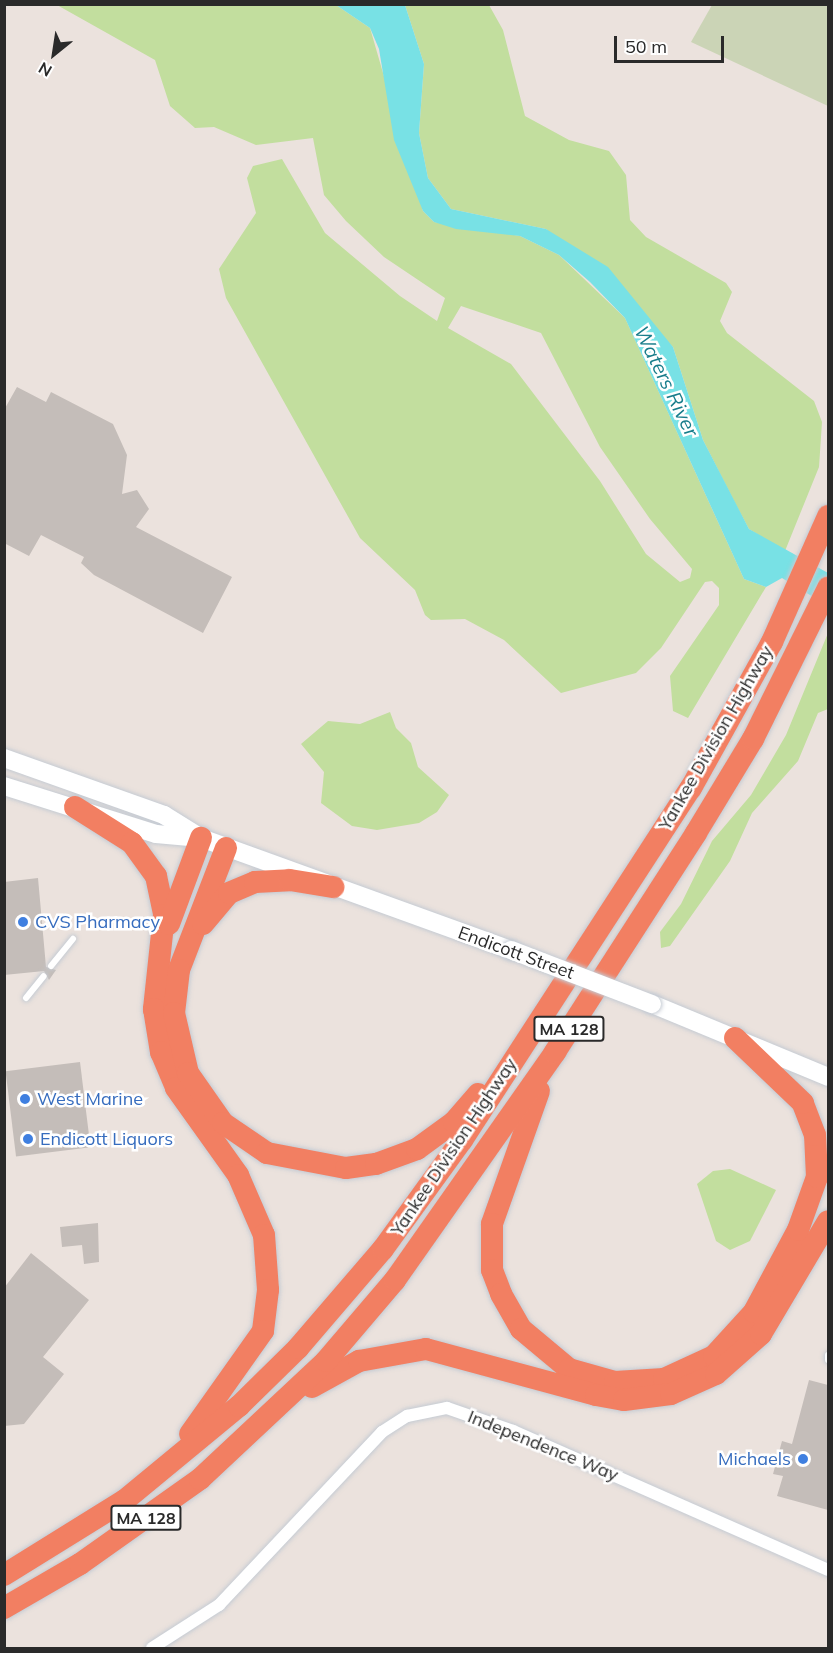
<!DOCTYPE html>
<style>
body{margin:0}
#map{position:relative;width:833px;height:1653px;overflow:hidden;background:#ebe2dd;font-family:Mulish,sans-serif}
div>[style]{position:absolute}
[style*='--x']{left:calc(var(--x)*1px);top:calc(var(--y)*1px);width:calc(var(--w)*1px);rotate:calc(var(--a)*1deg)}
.green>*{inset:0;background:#c2de9e}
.cemetery>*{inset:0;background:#cbd4b6}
.water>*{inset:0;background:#78e1e5}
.building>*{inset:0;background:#c4bdb9;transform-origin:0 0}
.roads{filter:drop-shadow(0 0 2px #c5cbd3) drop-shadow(0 0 2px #c5cbd3)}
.lane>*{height:6px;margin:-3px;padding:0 3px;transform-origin:3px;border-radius:3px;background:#fff}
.street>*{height:12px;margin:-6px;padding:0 6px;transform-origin:6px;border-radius:6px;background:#fff}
.secondary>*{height:18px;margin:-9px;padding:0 9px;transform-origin:9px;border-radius:9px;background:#fff}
.highway>*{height:22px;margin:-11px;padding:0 11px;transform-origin:11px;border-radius:11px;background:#f27f62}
.bridges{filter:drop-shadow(0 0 2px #c5cbd3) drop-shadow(0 0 2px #c5cbd3)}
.secondary-bridge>*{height:18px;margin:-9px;padding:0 9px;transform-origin:9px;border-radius:9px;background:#fff}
.dots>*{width:16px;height:16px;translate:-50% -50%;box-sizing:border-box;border:3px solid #fff;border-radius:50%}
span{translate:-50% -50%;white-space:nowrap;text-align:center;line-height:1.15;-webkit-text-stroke:5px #fff;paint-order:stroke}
.shield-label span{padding:2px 4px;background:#fff;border:2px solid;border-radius:4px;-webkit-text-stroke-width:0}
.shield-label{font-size:16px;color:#2a2a2a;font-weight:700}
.street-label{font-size:18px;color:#2a2a2a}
.shop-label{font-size:18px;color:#366cbe}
.left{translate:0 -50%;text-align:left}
.right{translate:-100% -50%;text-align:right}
.water-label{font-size:20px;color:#187d8b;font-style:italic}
.frame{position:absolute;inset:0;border:6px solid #2a2a2a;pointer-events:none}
.north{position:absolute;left:24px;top:24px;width:60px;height:60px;-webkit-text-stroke:4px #fff;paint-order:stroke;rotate:210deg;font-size:16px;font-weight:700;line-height:24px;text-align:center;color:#2a2a2a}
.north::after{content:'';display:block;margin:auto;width:21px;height:27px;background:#2a2a2a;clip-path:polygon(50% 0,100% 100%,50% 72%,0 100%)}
.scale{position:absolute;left:614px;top:36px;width:110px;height:27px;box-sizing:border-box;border:3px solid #2a2a2a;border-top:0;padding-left:8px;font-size:18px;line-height:21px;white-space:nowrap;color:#2a2a2a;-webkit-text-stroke:4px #fff;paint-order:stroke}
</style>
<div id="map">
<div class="green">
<i style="clip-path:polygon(evenodd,57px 5px,336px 5px,370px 28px,423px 211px,434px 222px,520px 236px,559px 255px,625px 318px,744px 579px,766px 587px,688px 718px,673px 711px,670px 676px,719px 605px,719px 588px,712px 581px,705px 582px,661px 648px,636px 673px,561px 693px,504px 640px,465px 619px,431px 620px,425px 615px,415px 590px,360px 538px,226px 298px,219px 269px,256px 213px,247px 178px,253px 166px,282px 159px,325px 233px,400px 296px,437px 321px,445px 298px,384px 257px,346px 221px,324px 195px,313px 138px,256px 145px,214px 127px,195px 128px,170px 106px,155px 60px,57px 5px,461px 306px,541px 333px,600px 447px,650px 519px,692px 569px,690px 578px,680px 582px,646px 554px,600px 481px,511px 364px,448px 328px,461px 306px)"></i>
<i style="clip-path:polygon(405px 5px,489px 5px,503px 30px,525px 116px,569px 140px,609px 151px,626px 175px,630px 220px,646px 237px,726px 283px,732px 292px,720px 321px,727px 333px,814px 401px,822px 422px,819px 467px,785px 551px,749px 529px,735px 503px,703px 440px,673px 347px,546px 229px,451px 209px,428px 178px,419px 133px,424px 64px)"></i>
<i style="clip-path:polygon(828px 633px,828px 709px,818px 713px,798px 761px,752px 813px,730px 861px,670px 946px,661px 948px,660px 932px,681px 904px,712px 841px,751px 795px,786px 735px)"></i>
<i style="clip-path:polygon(390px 712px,396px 728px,411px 743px,418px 767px,449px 795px,437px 812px,419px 823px,377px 830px,352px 826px,321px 803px,324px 772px,301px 744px,328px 721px,360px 724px)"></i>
<i style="clip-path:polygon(730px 1169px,776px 1190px,750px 1241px,730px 1250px,716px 1241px,697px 1184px,713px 1171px)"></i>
</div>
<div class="cemetery">
<i style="clip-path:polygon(712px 5px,828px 5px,828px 106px,691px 42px)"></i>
</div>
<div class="water">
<i style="clip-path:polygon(336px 5px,405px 5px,424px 64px,419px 133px,428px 178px,451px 209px,546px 229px,608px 267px,673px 347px,703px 440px,749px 529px,828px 573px,828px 606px,782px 578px,766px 587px,744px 579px,625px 318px,590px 282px,559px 255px,520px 236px,456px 229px,434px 222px,423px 211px,394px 140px,379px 49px,370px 28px)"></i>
</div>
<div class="building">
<i style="clip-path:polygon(17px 387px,46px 402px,51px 392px,113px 424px,127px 455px,122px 494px,137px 490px,149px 509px,136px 527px,232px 577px,203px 633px,94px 575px,81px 563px,84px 557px,41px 535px,29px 556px,4px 543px,4px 410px)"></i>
<i style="clip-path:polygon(38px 878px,46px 967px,56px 970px,49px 980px,44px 971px,4px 975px,4px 882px)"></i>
<i style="left:80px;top:1062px;width:86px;height:75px;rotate:83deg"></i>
<i style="clip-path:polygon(98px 1223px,99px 1262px,84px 1264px,82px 1245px,62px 1247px,60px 1227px)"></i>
<i style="clip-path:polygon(31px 1253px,89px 1300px,43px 1357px,64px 1374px,24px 1424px,4px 1426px,4px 1288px)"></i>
<i style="clip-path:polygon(809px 1380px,828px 1385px,828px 1510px,777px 1496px,783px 1476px,773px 1474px,782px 1441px,792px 1444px)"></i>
</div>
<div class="roads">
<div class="lane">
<i style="--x:51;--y:966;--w:35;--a:-51"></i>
<i style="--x:26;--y:998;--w:28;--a:-51"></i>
<i style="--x:828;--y:1355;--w:5;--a:90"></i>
</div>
<div class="street">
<i style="--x:152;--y:1648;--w:80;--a:-32.7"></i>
<i style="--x:219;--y:1605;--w:238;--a:-46.7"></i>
<i style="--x:382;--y:1432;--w:30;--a:-33"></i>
<i style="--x:407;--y:1416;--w:41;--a:-11.3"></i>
<i style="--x:447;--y:1408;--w:70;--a:19.2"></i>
<i style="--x:513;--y:1431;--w:344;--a:23.8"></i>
</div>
<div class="secondary">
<i style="--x:4;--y:758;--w:170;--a:19.6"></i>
<i style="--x:164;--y:815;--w:44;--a:31.9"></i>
<i style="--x:201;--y:838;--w:330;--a:19.9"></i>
<i style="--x:4;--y:786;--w:159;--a:17.5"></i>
<i style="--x:156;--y:834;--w:45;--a:5.1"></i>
<i style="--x:652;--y:1004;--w:191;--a:22.5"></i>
</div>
<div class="highway">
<i style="--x:75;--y:807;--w:67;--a:32.3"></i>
<i style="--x:132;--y:843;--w:41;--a:54"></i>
<i style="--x:156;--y:876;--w:40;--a:78"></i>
<i style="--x:164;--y:915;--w:95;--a:96.1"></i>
<i style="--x:154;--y:1009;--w:44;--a:80.8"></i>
<i style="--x:161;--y:1052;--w:39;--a:67"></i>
<i style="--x:176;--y:1088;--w:107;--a:54.5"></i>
<i style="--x:238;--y:1175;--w:65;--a:66.6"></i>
<i style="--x:264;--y:1235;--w:55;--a:85.8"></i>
<i style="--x:268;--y:1290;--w:41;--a:97"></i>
<i style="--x:263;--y:1331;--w:126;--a:125.3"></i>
<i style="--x:226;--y:848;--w:131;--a:111.1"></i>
<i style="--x:179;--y:970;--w:43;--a:96.6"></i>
<i style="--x:174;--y:1013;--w:62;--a:76.9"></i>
<i style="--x:188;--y:1073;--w:61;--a:55"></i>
<i style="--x:223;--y:1123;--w:53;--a:34.3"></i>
<i style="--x:267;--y:1153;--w:80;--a:10.8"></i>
<i style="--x:346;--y:1168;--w:30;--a:-8"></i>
<i style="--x:376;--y:1164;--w:44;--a:-20.1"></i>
<i style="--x:417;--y:1149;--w:46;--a:-36.1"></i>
<i style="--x:454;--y:1122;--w:37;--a:-49"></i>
<i style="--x:169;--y:924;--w:92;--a:-69.6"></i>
<i style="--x:203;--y:924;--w:40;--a:-50"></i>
<i style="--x:229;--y:893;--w:28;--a:-23"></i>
<i style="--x:255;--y:882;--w:35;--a:-3"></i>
<i style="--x:290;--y:880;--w:44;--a:9.2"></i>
<i style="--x:539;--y:1091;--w:141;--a:109.5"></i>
<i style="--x:492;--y:1224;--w:46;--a:90"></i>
<i style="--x:492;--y:1270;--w:26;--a:69"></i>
<i style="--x:501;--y:1294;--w:40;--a:60.3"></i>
<i style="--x:521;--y:1329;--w:62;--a:39.8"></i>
<i style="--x:569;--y:1369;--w:48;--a:15.8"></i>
<i style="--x:615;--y:1382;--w:49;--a:-3.5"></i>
<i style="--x:664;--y:1379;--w:55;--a:-24.7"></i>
<i style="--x:714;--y:1356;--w:59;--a:-47.7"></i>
<i style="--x:754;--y:1312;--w:93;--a:-61.8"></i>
<i style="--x:798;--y:1230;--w:56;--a:-70.3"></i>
<i style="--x:817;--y:1177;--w:42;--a:-92.7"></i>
<i style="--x:815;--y:1135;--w:34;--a:-111"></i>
<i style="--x:803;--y:1103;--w:94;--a:-136.3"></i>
<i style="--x:312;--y:1387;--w:54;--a:-29"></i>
<i style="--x:359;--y:1361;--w:68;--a:-10.2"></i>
<i style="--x:426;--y:1349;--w:176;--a:15.1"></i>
<i style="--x:596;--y:1395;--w:28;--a:10"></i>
<i style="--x:624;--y:1400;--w:47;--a:-7.3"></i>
<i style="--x:671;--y:1394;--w:49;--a:-24"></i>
<i style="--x:716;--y:1374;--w:60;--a:-41.6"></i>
<i style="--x:761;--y:1334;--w:131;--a:-59.3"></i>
<i style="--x:4;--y:1575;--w:142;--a:-31.8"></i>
<i style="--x:125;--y:1500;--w:148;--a:-39.5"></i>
<i style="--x:239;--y:1406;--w:83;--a:-44.5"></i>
<i style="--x:298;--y:1348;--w:130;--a:-49.4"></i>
<i style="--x:383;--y:1249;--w:135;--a:-54.1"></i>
<i style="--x:462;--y:1140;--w:420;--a:-57"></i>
<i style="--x:691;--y:788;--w:167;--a:-61"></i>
<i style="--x:772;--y:642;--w:138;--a:-66"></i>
<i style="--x:4;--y:1608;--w:88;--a:-30.1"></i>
<i style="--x:80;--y:1564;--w:147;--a:-35.3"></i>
<i style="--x:200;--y:1479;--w:173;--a:-43.1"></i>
<i style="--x:326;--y:1361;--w:106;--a:-49.6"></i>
<i style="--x:395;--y:1280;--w:279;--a:-54.9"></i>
<i style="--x:555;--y:1052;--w:260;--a:-57.2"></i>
<i style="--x:696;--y:833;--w:110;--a:-58.8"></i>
<i style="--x:753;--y:739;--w:169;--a:-63.6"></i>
</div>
</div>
<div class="bridges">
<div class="secondary-bridge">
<i style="--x:511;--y:950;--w:151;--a:21"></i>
</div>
</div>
<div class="dots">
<i style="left:23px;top:922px;background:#3f7fe0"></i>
<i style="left:25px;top:1099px;background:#3f7fe0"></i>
<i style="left:28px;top:1139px;background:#3f7fe0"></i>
<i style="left:803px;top:1459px;background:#3f7fe0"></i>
</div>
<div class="shield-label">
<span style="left:569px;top:1029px">MA 128</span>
<span style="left:146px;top:1518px">MA 128</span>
</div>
<div class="street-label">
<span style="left:716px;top:738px;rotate:-60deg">Yankee Division Highway</span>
<span style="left:516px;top:953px;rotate:20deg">Endicott Street</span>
<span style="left:454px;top:1147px;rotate:-56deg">Yankee Division Highway</span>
<span style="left:543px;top:1446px;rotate:22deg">Independence Way</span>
</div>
<div class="shop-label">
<span class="left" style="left:35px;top:922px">CVS Pharmacy</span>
<span class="left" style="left:37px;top:1099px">West Marine</span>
<span class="left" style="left:40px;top:1139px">Endicott Liquors</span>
<span class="right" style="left:791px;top:1459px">Michaels</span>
</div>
<div class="water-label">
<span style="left:667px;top:381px;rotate:64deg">Waters River</span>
</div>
<div class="frame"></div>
<div class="north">N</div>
<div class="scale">50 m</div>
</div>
